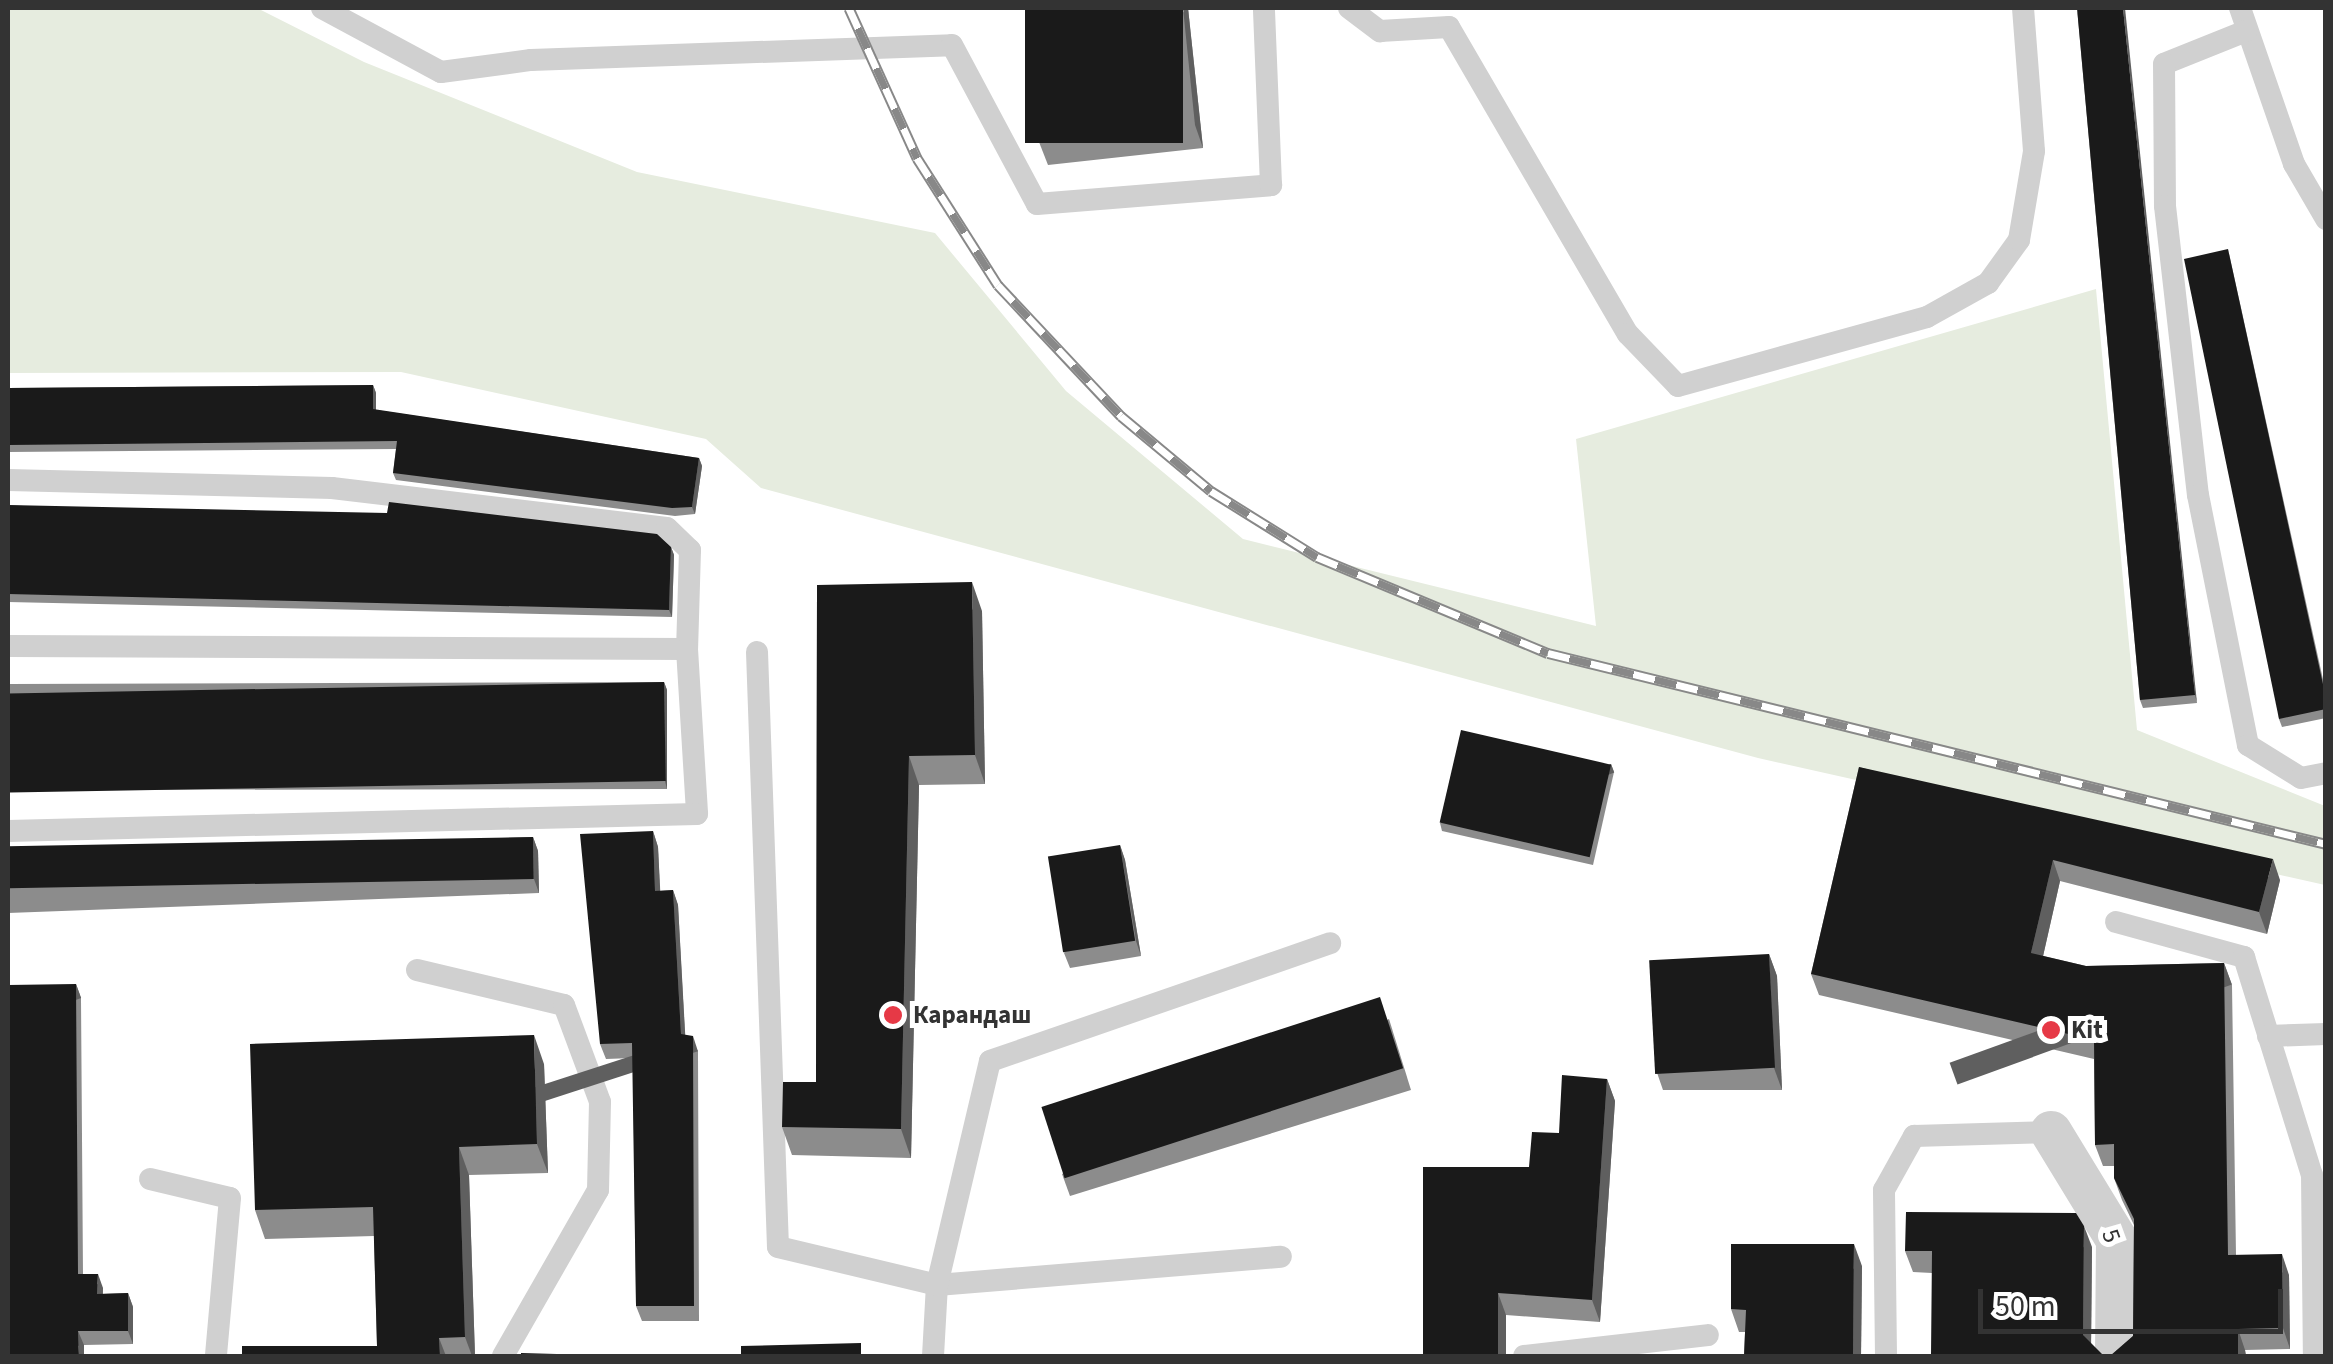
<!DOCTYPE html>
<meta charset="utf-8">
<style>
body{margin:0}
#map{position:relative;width:2333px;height:1364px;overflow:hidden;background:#fff;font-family:"Source Sans 3",sans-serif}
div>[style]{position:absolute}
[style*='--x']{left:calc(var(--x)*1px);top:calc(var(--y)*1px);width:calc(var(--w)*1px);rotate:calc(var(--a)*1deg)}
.green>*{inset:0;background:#e6ecdf}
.lane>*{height:22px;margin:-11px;padding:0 11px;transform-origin:11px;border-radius:11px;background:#d0d0d0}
.street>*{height:42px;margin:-21px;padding:0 21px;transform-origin:21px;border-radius:21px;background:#d0d0d0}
.rail>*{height:11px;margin-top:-5.5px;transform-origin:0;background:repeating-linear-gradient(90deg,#fff 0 22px,#888 0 44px);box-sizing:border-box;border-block:2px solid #888}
.wall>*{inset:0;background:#8c8c8c}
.shaded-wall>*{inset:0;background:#5f5f5f;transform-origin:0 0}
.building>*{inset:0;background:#1a1a1a;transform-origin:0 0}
.dots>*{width:28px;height:28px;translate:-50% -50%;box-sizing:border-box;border:5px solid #fff;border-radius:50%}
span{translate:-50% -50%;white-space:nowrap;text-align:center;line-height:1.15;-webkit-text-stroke:10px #fff;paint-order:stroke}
.poi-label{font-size:25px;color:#333;font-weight:700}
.left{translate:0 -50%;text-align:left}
.street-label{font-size:25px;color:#333}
.frame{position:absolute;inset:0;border:10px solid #333;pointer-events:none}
.scale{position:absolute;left:1978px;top:1289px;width:305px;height:45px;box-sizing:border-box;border:5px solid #333;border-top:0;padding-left:12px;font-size:30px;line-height:35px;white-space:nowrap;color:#333;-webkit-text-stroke:8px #fff;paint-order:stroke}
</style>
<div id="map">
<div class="green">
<i style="clip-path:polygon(8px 8px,257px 8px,364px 62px,637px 172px,935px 233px,1066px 391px,1243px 539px,1596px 626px,1576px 439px,2096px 289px,2137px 730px,2325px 806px,2325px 885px,1758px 758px,761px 488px,706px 439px,401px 372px,8px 373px)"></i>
</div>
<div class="lane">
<i style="--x:322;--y:8;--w:135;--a:28.3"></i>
<i style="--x:441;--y:72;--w:91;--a:-7.6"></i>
<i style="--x:531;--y:60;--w:421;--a:-2"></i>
<i style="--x:952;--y:45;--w:180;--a:61.9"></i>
<i style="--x:1037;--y:204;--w:235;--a:-4.6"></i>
<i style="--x:1271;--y:185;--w:177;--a:-92.3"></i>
<i style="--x:1349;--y:8;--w:39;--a:37"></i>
<i style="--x:1380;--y:31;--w:69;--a:-3.3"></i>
<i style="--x:1449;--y:27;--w:355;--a:59.8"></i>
<i style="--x:1628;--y:334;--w:72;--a:46.1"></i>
<i style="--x:1678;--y:386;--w:258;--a:-15.5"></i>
<i style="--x:1927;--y:317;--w:70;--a:-29.1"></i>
<i style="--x:1988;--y:283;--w:53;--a:-54.2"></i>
<i style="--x:2019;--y:240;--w:90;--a:-80.4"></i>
<i style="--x:2034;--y:151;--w:143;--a:-94.4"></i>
<i style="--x:2240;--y:8;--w:165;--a:70.9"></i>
<i style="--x:2294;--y:164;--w:64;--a:59.8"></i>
<i style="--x:2246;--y:31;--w:88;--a:158.1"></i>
<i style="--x:2164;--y:64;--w:142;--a:89.6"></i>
<i style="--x:2165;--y:206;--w:291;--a:83.5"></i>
<i style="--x:2198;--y:495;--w:255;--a:78.7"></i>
<i style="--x:2248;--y:745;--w:62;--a:31.9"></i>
<i style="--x:2301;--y:778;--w:25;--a:-11"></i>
<i style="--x:8;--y:480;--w:324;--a:1.4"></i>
<i style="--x:332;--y:488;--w:337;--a:6.8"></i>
<i style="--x:667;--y:528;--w:32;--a:44"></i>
<i style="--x:690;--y:550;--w:99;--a:91.7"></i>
<i style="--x:8;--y:646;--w:679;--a:0.25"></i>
<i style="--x:687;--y:649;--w:165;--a:86.5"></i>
<i style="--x:697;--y:814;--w:689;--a:178.59"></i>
<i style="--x:757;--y:652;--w:595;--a:87.98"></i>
<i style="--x:778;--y:1247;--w:163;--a:13.4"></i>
<i style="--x:937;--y:1285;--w:345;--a:-4.7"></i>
<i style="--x:2116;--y:922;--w:133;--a:15.3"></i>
<i style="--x:2244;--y:957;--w:228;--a:72.7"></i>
<i style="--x:2312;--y:1175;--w:181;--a:89.4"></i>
<i style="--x:417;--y:970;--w:151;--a:13.4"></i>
<i style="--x:564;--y:1005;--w:103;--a:69.6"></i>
<i style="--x:600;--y:1102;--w:88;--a:91.3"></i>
<i style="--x:598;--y:1190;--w:191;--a:119.8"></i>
<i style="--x:2268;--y:1036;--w:58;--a:-2"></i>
<i style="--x:150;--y:1179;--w:82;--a:13.4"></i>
<i style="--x:230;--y:1198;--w:159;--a:95.1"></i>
<i style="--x:933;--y:1356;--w:71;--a:-86.8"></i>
<i style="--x:937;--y:1285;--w:230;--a:-76.7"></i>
<i style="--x:990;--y:1061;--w:360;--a:-19.1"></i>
<i style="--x:1524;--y:1356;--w:185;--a:-6.5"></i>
<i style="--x:1886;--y:1356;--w:166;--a:-90.7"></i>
<i style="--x:1884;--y:1190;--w:62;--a:-60.9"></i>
<i style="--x:1914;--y:1136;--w:137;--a:-1.7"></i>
</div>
<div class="street">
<i style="--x:2051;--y:1132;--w:127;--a:58.6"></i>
<i style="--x:2117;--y:1240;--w:116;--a:90.5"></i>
</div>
<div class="rail">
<i style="--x:849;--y:8;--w:165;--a:65.6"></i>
<i style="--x:917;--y:158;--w:151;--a:57.5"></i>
<i style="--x:998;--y:285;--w:180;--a:46.8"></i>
<i style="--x:1121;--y:416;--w:117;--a:39.8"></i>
<i style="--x:1211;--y:491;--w:125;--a:31.9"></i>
<i style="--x:1317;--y:557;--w:250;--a:22.6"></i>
<i style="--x:1548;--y:653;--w:801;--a:13.79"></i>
</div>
<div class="wall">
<i style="clip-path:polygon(1188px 8px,1203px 148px,1048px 165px,1039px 142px)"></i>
<i style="clip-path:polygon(2077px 8px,2197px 703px,2143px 708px,2140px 700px)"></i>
<i style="clip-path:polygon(2228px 249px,2326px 693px,2326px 718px,2282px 727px,2279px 719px)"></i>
<i style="clip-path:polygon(373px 385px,376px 393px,376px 410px,699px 458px,702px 466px,695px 514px,675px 516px,396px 480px,393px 473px,396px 449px,8px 452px,8px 388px)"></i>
<i style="clip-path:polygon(8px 505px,671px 547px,674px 555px,672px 617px,8px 602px)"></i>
<i style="clip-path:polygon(817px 585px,982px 611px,985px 784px,919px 785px,911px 1158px,792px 1155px,782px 1127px,816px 1082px)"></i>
<i style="clip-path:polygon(664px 682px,667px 690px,667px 789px,8px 790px,8px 684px)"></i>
<i style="clip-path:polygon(1611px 764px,1614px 772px,1593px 865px,1442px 831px,1440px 823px)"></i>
<i style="clip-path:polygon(1859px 767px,2280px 880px,2267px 934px,2060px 881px,2043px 956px,2086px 966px,2224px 963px,2232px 985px,2236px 1255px,2289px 1275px,2290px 1349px,2245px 1350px,2246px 1356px,2110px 1356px,2133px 1336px,2134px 1225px,2122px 1200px,2114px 1178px,2114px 1166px,2103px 1166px,2095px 1145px,2094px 1059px,1819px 995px,1811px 974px)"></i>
<i style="clip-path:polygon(653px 831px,658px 847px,660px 891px,673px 890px,678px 905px,685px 1035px,698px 1051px,699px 1321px,642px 1321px,636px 1306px,633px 1058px,606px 1059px,600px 1044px)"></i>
<i style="clip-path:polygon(533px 837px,538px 851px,539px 893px,8px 913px,8px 855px)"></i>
<i style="clip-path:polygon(1120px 845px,1125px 860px,1141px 956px,1070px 968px,1064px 953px)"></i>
<i style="clip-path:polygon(1769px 954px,1777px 976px,1782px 1090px,1663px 1090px,1655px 1067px)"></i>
<i style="clip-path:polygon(76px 984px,81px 998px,83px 1274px,103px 1288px,103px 1294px,128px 1293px,133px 1307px,133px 1344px,84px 1345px,8px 1356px)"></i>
<i style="clip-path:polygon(1389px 1019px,1411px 1090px,1070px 1196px,1062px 1174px)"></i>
<i style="clip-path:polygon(544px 1064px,548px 1173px,469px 1175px,475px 1356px,242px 1356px,377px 1346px,374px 1236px,265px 1239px,255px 1210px)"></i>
<i style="clip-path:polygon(1607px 1079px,1615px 1101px,1600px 1322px,1506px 1315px,1506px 1356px,1423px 1356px,1529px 1167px)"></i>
<i style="clip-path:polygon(2092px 1247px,2091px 1343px,1932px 1273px,1913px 1272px,1905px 1251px)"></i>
<i style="clip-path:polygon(1862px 1266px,1861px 1356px,1744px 1356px,1745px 1332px,1739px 1332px,1731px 1309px)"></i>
</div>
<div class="shaded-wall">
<i style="clip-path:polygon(1183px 8px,1188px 8px,1203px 148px,1195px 125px)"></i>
<i style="clip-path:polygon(2123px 8px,2125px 8px,2197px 703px,2195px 695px)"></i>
<i style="clip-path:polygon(373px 385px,376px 393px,376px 417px,373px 409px)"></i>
<i style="clip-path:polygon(699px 458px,702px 466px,695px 514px,692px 507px)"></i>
<i style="clip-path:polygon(671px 547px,674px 555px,672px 617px,669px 610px)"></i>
<i style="clip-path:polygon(972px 582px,982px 611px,985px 784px,975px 755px)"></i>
<i style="clip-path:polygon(664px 682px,667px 690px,667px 789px,665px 781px)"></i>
<i style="clip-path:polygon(909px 756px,919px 785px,911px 1158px,901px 1129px)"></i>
<i style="left:1611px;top:764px;width:9px;height:95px;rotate:69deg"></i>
<i style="clip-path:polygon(653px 831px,658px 847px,661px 906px,655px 891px)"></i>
<i style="clip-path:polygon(533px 837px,538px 851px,539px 893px,534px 879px)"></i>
<i style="clip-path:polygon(1120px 845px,1125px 860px,1141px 956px,1136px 941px)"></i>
<i style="clip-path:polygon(2273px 859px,2280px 880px,2267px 934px,2259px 912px)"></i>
<i style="clip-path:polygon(2053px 860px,2060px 881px,2039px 974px,2031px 953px)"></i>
<i style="clip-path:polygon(673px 890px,678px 905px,686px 1049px,681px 1034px)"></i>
<i style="clip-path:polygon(1769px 954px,1777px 976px,1782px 1090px,1774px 1068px)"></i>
<i style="left:2224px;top:963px;width:23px;height:292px;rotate:70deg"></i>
<i style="left:76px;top:984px;width:15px;height:290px;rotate:70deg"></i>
<i style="clip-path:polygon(534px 1035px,544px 1064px,548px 1173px,537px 1144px)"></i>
<i style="left:693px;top:1036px;width:16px;height:270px;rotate:72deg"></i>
<i style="clip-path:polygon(1607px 1079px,1615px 1101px,1600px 1322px,1592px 1300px)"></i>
<i style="clip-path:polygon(459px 1147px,469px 1175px,475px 1356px,472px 1356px,465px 1337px)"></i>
<i style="clip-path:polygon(2084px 1226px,2092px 1247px,2091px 1356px,2083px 1335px)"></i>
<i style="clip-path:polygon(1854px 1244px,1862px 1266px,1861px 1356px,1853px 1356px)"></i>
<i style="clip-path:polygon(2282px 1254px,2289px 1275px,2290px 1349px,2283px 1328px)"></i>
<i style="clip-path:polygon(98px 1274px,103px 1288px,102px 1308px,97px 1294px)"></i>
<i style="clip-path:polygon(128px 1293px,133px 1307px,133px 1344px,128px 1331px)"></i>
<i style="clip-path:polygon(1498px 1293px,1506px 1315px,1506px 1356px,1498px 1356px)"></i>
<i style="clip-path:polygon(2238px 1329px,2245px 1350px,2246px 1356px,2238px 1356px)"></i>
<i style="clip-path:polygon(78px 1331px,84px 1345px,84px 1356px,79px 1356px)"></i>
<i style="clip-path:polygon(439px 1338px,446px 1356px,440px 1356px)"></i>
</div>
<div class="building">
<i style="left:1025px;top:8px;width:158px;height:135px"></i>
<i style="clip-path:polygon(2077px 8px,2123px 8px,2195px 695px,2140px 700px)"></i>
<i style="clip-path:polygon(2228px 249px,2326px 698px,2326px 709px,2279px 719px,2184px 259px)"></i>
<i style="clip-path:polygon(373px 385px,373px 409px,699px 458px,692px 507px,672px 508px,393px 473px,397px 441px,8px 445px,8px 388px)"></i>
<i style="clip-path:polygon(389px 502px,657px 534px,671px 547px,669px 610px,8px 594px,8px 505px,387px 513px)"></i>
<i style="clip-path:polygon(972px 582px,975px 755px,909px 756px,901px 1129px,782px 1127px,783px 1082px,816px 1082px,817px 585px)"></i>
<i style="left:664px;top:682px;width:99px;height:656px;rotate:89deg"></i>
<i style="left:1461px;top:730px;width:154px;height:95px;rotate:13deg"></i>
<i style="clip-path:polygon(1859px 767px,2273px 859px,2259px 912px,2053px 860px,2031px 953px,2086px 966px,2224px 963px,2228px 1255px,2282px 1254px,2283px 1328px,2238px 1329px,2238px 1356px,2110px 1356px,2133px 1336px,2134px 1219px,2114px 1178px,2114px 1144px,2095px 1145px,2094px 1040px,1811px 974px)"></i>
<i style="clip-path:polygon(653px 831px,655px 891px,673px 890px,681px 1034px,693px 1036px,694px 1306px,636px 1306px,632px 1043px,600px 1044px,580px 834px)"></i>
<i style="left:533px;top:837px;width:42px;height:525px;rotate:89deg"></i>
<i style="left:1120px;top:845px;width:97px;height:73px;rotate:81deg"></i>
<i style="left:1769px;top:954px;width:114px;height:120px;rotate:87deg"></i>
<i style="clip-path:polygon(76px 984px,78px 1274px,98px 1274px,97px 1294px,128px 1293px,128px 1331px,78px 1331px,79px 1356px,8px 1356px,8px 985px)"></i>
<i style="left:1380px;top:997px;width:75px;height:356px;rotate:72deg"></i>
<i style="clip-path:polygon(534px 1035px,537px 1144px,459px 1147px,465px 1337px,439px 1338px,440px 1356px,242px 1356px,242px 1346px,377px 1346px,373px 1207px,255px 1210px,250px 1044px)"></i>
<i style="clip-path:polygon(1562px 1075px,1607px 1079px,1592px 1300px,1498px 1293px,1498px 1356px,1565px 1356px,1423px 1356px,1423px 1167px,1529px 1167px,1532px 1132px,1559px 1133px)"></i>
<i style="clip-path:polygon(1906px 1212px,2076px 1213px,2084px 1226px,2083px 1335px,2104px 1356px,1931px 1356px,1932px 1251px,1905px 1251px)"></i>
<i style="clip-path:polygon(1731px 1244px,1854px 1244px,1853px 1356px,1744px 1356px,1746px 1310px,1731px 1309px)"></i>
<i style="clip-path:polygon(861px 1343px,861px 1356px,741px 1356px,741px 1346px)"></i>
<i style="clip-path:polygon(521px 1353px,628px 1356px,521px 1356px)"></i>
</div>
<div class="dots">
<i style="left:893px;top:1015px;background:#e63946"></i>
<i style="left:2051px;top:1030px;background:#e63946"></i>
</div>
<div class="poi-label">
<span class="left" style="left:913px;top:1015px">Карандаш</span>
<span class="left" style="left:2071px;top:1030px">Kit</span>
</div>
<div class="street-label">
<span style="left:2111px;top:1236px;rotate:70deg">5</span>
</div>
<div class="frame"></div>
<div class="scale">50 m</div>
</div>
